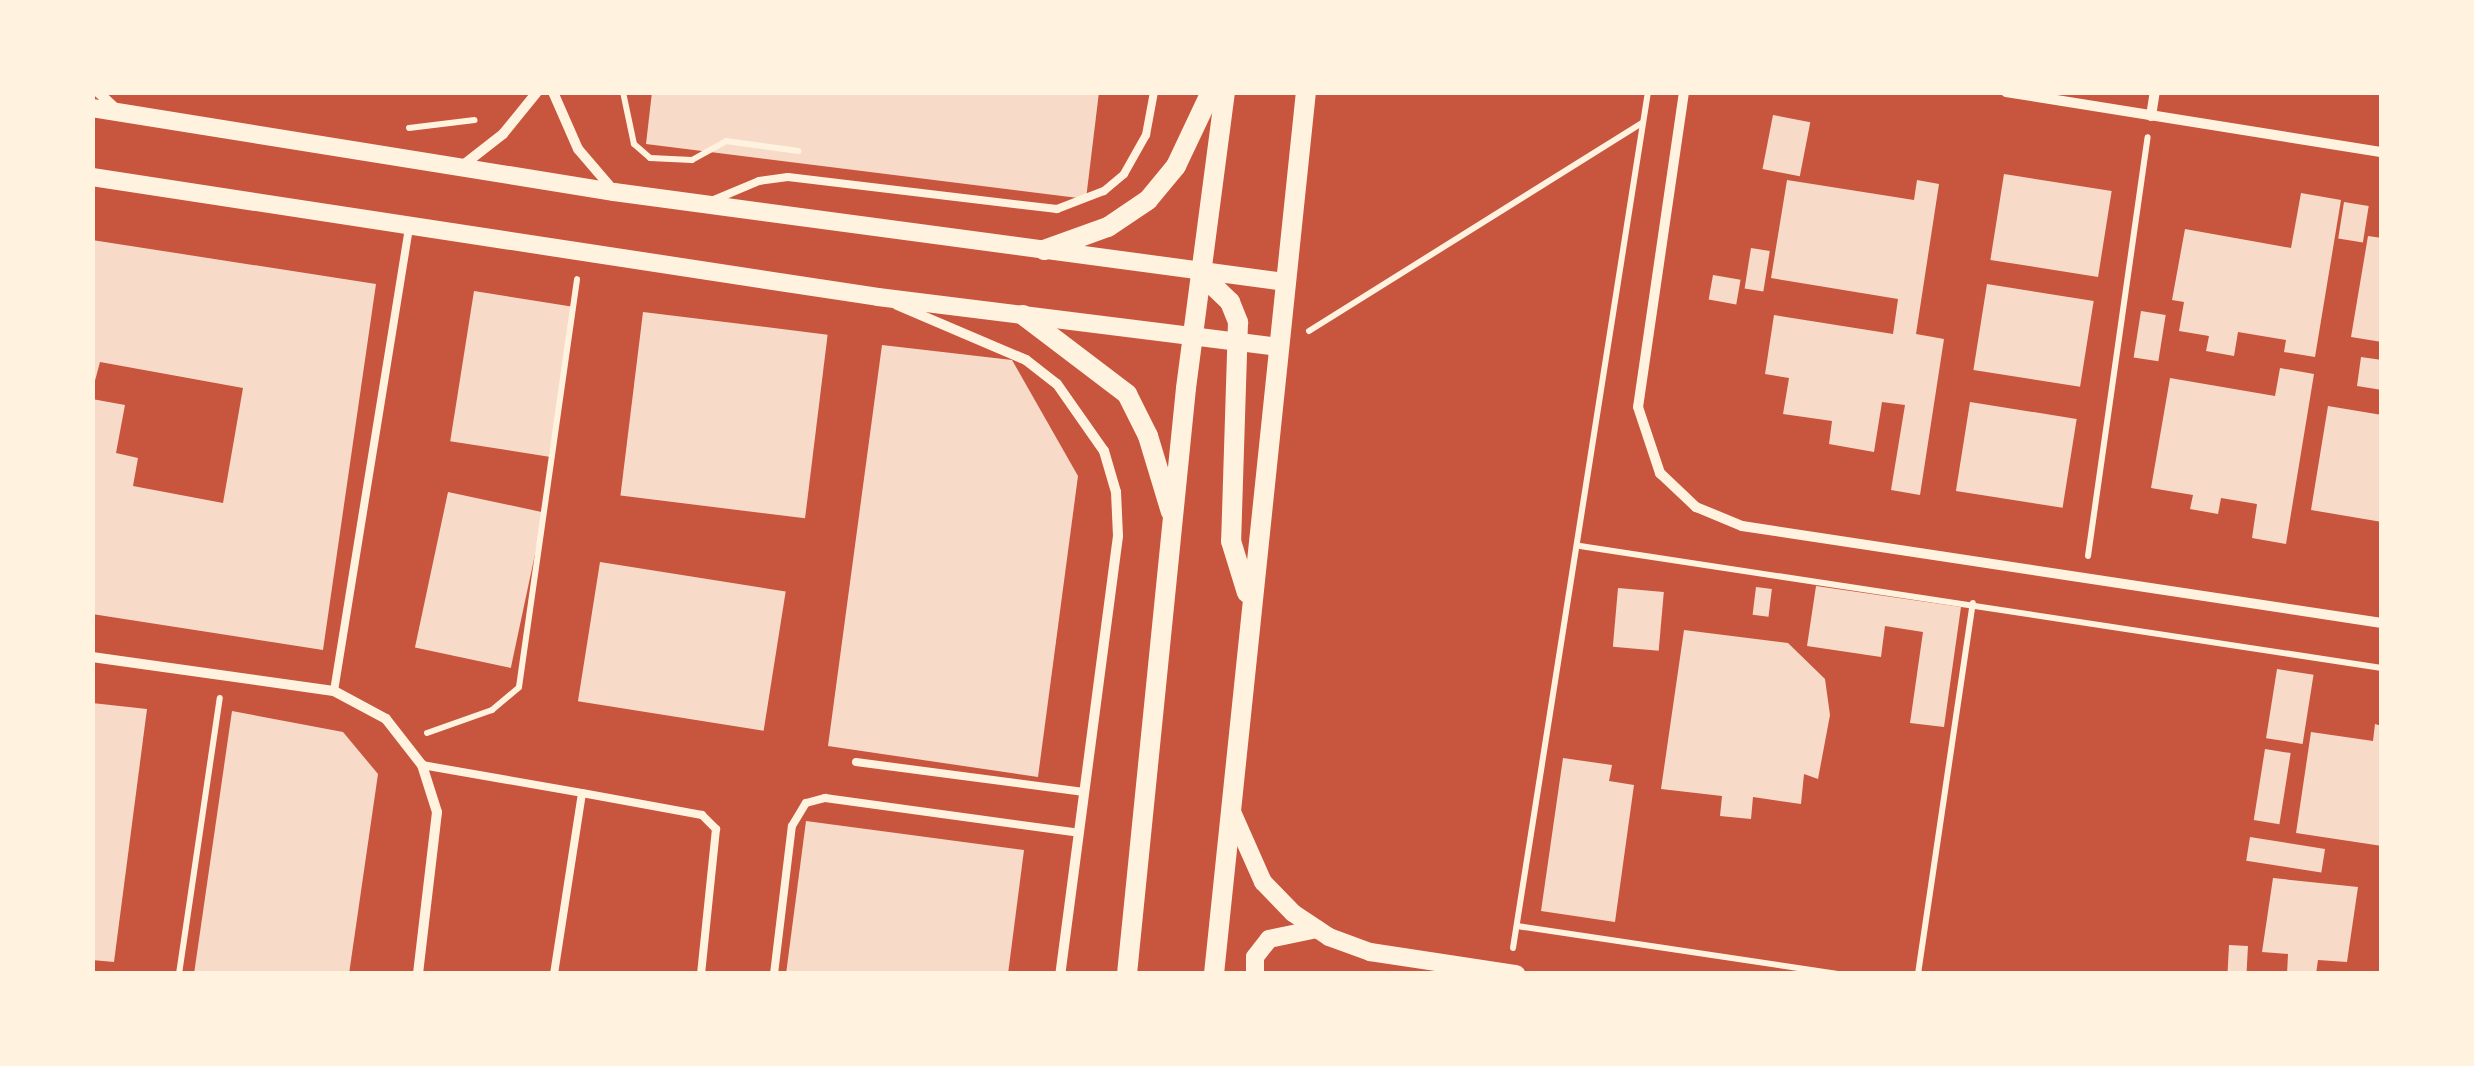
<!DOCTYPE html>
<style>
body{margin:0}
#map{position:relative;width:2474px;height:1066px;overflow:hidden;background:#c8553d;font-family:"Open Sans",sans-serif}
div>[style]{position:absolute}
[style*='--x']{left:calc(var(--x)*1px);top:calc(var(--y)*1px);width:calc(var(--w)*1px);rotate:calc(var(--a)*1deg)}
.building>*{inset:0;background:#f7dbc8;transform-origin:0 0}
.path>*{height:6px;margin:-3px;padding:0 3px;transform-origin:3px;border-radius:3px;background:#fff3e0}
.service>*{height:8px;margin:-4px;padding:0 4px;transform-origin:4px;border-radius:4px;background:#fff3e0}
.minor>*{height:10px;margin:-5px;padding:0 5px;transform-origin:5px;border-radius:5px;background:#fff3e0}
.tertiary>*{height:18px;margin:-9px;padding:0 9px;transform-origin:9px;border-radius:9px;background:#fff3e0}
.secondary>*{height:20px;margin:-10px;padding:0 10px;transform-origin:10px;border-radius:10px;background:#fff3e0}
span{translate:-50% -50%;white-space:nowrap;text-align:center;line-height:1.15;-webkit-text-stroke:8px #fff3e0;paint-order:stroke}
.frame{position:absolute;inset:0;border:95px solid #fff3e0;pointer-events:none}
</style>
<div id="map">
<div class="building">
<i style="clip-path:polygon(652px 92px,1099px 92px,1086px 199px,646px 144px)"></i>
<i style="left:1773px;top:115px;width:38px;height:55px;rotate:11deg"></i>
<i style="left:2004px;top:174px;width:109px;height:87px;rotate:9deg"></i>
<i style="clip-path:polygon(1787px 180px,1914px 200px,1917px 180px,1939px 184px,1916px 334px,1944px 339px,1920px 495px,1891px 490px,1905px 405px,1882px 402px,1874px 452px,1829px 444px,1832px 421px,1783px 414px,1789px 378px,1765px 374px,1774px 315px,1893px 334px,1898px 299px,1771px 278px)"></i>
<i style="clip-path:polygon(2301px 193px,2341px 200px,2315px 357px,2284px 352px,2286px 340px,2238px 332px,2234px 356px,2206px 351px,2209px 336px,2179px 331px,2184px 302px,2172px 300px,2185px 229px,2291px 248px)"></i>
<i style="left:2344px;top:202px;width:25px;height:37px;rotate:9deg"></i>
<i style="clip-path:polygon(2368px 236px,2382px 238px,2382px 342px,2351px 337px)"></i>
<i style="clip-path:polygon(92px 240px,376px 284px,323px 650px,92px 614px,92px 399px,125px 405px,116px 453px,138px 458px,133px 486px,223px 503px,243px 388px,100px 362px,92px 392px)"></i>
<i style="left:1751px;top:248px;width:19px;height:41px;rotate:9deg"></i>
<i style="left:1713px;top:275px;width:28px;height:25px;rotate:10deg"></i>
<i style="left:1987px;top:284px;width:108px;height:87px;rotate:9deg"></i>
<i style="left:474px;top:291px;width:100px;height:152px;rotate:9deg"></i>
<i style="left:2141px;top:311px;width:25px;height:47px;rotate:9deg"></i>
<i style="left:643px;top:312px;width:186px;height:185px;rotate:7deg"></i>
<i style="clip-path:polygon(882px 345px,1012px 360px,1078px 476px,1038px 777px,828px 746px)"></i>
<i style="clip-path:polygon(2361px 357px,2382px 360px,2382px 390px,2357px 386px)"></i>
<i style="clip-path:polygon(2280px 368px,2314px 374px,2286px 544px,2252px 538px,2257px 504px,2221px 498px,2218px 514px,2190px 509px,2193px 495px,2151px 488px,2170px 378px,2275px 396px)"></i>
<i style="left:1970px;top:402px;width:108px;height:90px;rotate:9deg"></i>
<i style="clip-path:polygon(2328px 406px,2382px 415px,2382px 522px,2311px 510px)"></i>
<i style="left:448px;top:492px;width:98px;height:159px;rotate:12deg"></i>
<i style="left:600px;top:562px;width:188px;height:141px;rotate:9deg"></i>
<i style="clip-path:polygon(1816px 586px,1961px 607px,1944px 727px,1910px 723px,1923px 632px,1885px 626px,1881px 657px,1807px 646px)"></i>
<i style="left:1756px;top:587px;width:16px;height:28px;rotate:7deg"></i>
<i style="left:1618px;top:588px;width:46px;height:59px;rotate:5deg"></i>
<i style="clip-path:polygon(1684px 630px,1788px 643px,1825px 679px,1830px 715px,1818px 779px,1804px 774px,1801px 804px,1753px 797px,1751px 819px,1720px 816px,1722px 796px,1661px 789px)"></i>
<i style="left:2277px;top:669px;width:37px;height:70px;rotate:9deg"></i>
<i style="clip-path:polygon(92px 703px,147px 709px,114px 962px,92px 960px)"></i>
<i style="clip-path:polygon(232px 711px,343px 732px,378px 774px,349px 974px,194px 974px)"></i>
<i style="clip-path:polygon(2375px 724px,2382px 726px,2382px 846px,2296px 833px,2311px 732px,2373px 741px)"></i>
<i style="left:2265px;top:749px;width:26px;height:72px;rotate:9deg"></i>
<i style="clip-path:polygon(1563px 758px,1612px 765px,1609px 781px,1634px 785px,1615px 922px,1541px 911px)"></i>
<i style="clip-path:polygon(806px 821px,1024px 850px,1008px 974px,786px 974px)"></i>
<i style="left:2250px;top:837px;width:76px;height:24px;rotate:9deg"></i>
<i style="clip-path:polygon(2273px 878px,2358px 887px,2347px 962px,2318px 960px,2316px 974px,2287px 974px,2288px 954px,2262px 952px)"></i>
<i style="left:2229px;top:945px;width:19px;height:29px;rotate:3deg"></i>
</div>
<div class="path">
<i style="--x:623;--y:92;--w:53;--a:78.1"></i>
<i style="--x:634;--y:144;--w:21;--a:41"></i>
<i style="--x:650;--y:158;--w:42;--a:2.7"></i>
<i style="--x:692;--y:160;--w:39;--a:-29"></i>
<i style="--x:726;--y:141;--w:73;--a:7.9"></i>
<i style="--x:409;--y:128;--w:66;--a:-6.9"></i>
<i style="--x:1309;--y:331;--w:393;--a:-32"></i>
<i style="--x:1580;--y:546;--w:811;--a:8.65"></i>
<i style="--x:2088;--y:556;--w:423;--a:-81.9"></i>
<i style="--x:427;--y:733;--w:69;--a:-19.5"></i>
<i style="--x:492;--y:710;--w:35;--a:-40"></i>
<i style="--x:519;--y:687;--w:412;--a:-81.9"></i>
<i style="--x:1517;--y:926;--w:326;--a:8.5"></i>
<i style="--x:1513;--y:948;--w:867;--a:-81.04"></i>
<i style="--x:179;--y:974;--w:279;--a:-81.6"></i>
<i style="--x:1918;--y:974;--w:375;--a:-81.6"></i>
</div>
<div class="service">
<i style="--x:709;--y:202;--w:54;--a:-22.8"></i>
<i style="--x:759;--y:181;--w:29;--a:-8"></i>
<i style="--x:788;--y:177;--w:271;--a:6.8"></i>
<i style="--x:1057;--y:209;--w:50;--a:-21"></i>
<i style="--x:1104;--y:191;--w:26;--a:-40"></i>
<i style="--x:1124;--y:174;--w:45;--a:-60.6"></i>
<i style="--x:1146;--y:135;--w:44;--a:-79.5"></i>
<i style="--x:334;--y:691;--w:471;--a:-80.8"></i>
<i style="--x:856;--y:762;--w:230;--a:7.5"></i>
<i style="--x:422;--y:765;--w:162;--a:9.9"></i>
<i style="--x:554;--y:974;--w:183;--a:-81.2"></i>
<i style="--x:582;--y:793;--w:122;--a:10.4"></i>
<i style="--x:702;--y:815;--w:20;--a:45"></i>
<i style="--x:716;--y:829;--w:146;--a:95.9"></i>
<i style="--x:774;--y:974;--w:149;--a:-83.1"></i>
<i style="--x:792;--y:826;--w:27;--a:-59"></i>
<i style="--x:806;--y:803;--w:20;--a:-15"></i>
<i style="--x:825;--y:798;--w:256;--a:7.8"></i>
</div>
<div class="minor">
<i style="--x:98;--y:92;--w:23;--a:43"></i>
<i style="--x:553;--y:92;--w:62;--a:66.3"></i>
<i style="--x:578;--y:149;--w:55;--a:49.4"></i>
<i style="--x:1684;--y:92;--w:318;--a:98.3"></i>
<i style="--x:1638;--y:407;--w:70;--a:71.6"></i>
<i style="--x:1660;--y:473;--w:50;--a:43.4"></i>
<i style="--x:1696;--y:507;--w:50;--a:22.4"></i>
<i style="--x:1742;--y:526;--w:647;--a:8.62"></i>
<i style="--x:2006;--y:92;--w:381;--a:9.1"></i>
<i style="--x:2151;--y:116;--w:24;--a:-81"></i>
<i style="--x:462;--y:166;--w:52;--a:-38"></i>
<i style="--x:503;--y:134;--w:54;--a:-51"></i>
<i style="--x:897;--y:305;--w:140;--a:23.1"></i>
<i style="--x:1026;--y:360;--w:39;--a:38"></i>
<i style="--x:1057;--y:384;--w:82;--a:55"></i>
<i style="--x:1104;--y:451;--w:43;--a:73.7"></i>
<i style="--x:1116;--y:492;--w:44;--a:87.4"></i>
<i style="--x:1118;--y:536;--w:442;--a:97.5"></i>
<i style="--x:92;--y:657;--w:244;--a:8"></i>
<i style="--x:334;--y:691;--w:59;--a:28.3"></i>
<i style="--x:386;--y:719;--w:58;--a:52"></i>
<i style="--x:422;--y:765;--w:49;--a:72.3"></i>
<i style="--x:437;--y:812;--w:163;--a:96.7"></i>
</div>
<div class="tertiary">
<i style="--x:92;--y:108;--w:529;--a:9.14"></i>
<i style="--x:614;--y:192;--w:677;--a:7.64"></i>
<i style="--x:92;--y:177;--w:795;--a:8.68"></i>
<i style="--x:878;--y:297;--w:402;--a:7.1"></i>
<i style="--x:1232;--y:812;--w:77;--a:66.1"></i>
<i style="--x:1263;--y:882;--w:43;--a:45.9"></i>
<i style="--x:1293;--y:913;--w:43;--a:33.7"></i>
<i style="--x:1329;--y:937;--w:44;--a:20.1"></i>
<i style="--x:1370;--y:952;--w:148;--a:8.6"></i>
<i style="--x:1255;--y:974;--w:17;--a:-90"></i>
<i style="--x:1255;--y:957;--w:23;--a:-52"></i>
<i style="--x:1269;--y:939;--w:49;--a:-11.8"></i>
</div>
<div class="secondary">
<i style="--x:1044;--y:250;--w:68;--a:-19.8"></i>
<i style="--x:1108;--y:227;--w:48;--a:-34"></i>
<i style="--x:1148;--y:200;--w:44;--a:-50.5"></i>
<i style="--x:1176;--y:166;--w:82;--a:-64.7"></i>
<i style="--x:1200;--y:273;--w:42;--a:44"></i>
<i style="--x:1230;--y:302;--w:22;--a:68"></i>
<i style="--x:1238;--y:322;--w:219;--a:91.8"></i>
<i style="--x:1231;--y:541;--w:54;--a:72.9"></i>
<i style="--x:1023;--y:315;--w:131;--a:37.2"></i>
<i style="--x:1127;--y:394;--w:47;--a:63.4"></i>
<i style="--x:1148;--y:436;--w:79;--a:73.2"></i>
<i style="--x:1127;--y:974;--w:589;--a:-84.25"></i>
<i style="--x:1186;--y:388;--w:299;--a:-82.5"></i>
<i style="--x:1214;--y:974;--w:887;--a:-84.05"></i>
</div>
<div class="frame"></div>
</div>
